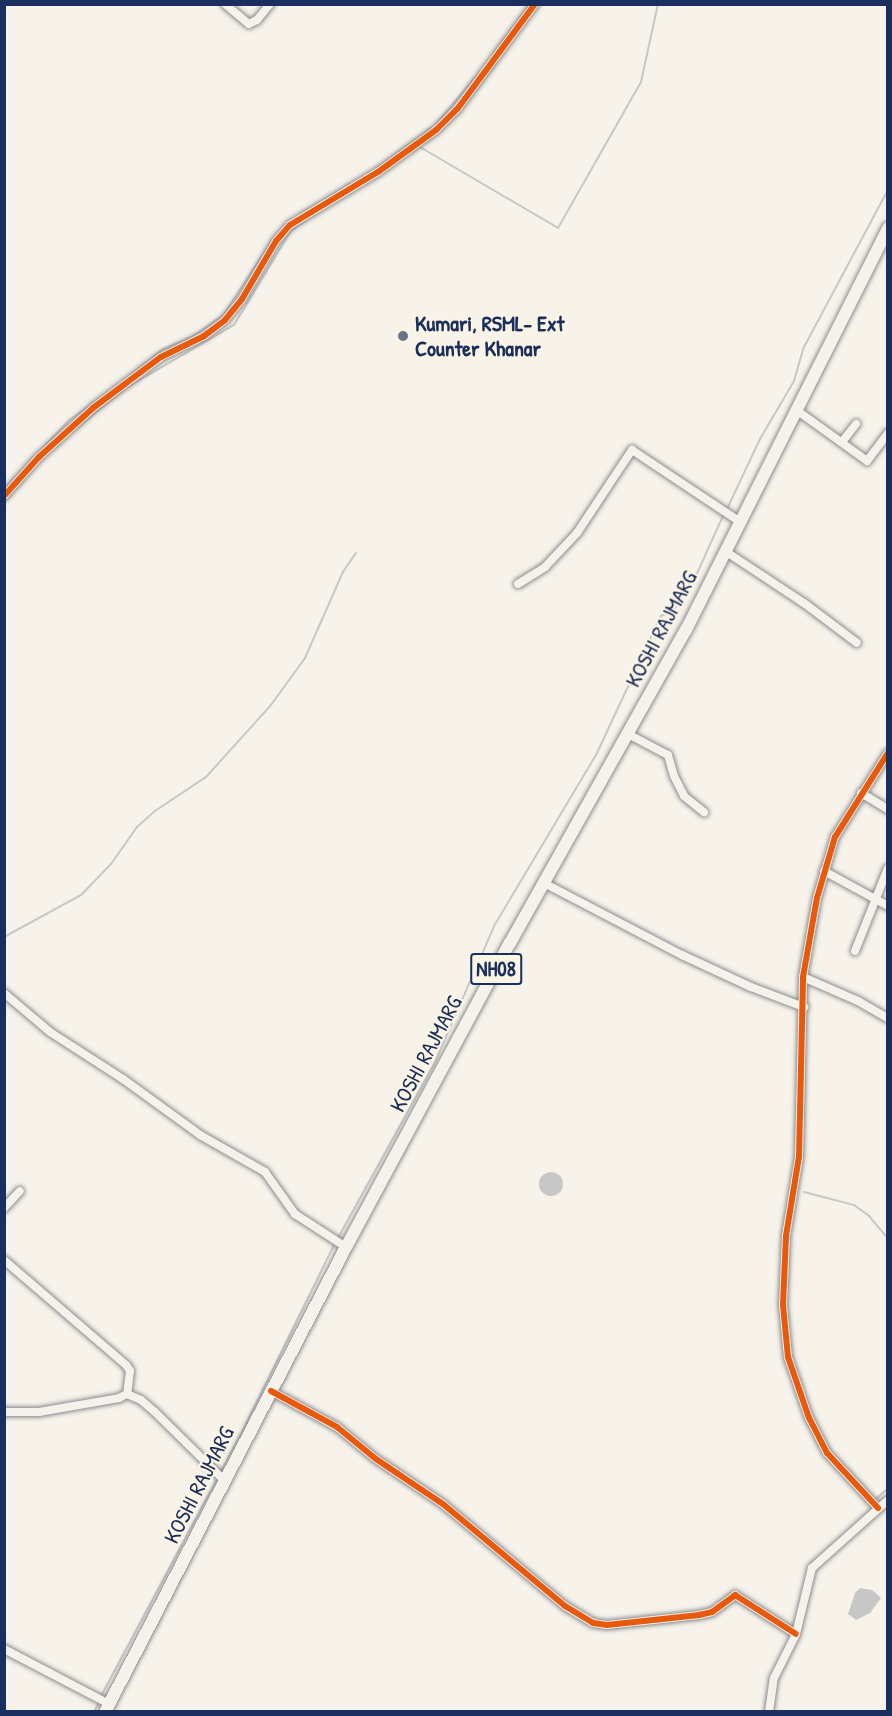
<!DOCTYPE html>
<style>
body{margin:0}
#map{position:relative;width:892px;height:1716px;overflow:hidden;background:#f7f3ea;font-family:"Patrick Hand",sans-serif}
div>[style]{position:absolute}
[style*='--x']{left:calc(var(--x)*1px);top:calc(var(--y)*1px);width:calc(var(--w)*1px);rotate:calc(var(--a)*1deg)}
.water>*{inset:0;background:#c7c7c7}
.round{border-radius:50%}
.stream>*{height:2px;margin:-1px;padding:0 1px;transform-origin:1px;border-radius:1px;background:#c7c7c7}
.roads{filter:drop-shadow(0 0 2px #8a8c91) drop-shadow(0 0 2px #8a8c91)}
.street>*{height:8px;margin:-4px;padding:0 4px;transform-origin:4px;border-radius:4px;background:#f5f2ec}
.primary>*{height:12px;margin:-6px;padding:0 6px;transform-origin:6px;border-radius:6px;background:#f5f2ec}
.cycleway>*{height:6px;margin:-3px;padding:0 3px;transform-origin:3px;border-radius:3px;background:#e8590c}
.dots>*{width:16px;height:16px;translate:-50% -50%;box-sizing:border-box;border:3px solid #fcf5e5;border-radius:50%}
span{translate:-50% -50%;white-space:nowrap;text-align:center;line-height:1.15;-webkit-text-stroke:4.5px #fcf5e5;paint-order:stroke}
.shield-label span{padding:2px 4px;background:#fcf5e5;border:2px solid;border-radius:4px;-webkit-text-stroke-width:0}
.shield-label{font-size:21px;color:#1b2f5e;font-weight:700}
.poi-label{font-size:22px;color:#1b2f5e;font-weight:700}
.left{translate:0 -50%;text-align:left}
.street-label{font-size:22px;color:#1b2f5e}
.frame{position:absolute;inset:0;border:6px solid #1b2f5e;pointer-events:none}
</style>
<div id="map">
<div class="water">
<i class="round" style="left:539px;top:1172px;width:24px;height:24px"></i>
<i style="clip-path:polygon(860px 1588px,872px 1590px,881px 1598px,870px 1613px,856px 1620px,848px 1614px,855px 1593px)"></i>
</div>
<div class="stream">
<i style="--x:493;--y:54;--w:62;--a:-53.5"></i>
<i style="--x:470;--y:98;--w:45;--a:-53.1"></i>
<i style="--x:436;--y:124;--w:67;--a:-49.9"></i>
<i style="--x:420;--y:147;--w:160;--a:30.4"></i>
<i style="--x:558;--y:228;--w:168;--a:-60.4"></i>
<i style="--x:641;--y:82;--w:80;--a:-77.7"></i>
<i style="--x:413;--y:151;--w:15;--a:-37"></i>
<i style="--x:373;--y:171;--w:72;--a:-36.6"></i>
<i style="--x:304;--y:212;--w:54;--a:-31.3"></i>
<i style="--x:128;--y:377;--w:45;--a:-38.7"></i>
<i style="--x:163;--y:349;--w:33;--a:-23"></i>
<i style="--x:193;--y:336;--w:38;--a:-35"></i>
<i style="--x:224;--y:314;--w:90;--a:-56.8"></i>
<i style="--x:73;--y:431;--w:68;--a:-39.1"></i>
<i style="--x:126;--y:388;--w:125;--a:-30.3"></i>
<i style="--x:234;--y:325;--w:109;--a:-58.9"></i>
<i style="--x:290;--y:232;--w:31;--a:-36"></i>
<i style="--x:4;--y:489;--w:93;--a:-46.7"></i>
<i style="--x:68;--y:421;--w:48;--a:-35.7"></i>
<i style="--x:4;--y:502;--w:30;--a:-49"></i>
<i style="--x:727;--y:509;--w:77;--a:-64.8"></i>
<i style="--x:760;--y:439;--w:67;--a:-59.6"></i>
<i style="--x:794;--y:381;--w:35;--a:-74"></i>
<i style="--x:804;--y:347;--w:178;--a:-61.9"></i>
<i style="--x:4;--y:937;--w:88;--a:-28.6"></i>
<i style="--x:81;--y:895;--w:43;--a:-45.9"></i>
<i style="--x:111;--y:864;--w:45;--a:-54.9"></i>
<i style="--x:137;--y:827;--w:24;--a:-42"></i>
<i style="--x:155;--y:811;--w:61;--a:-33.7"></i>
<i style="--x:206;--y:777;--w:97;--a:-47.9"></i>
<i style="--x:271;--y:705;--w:58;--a:-54.1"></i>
<i style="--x:305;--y:658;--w:94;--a:-66.2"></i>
<i style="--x:343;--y:572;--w:23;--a:-56"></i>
<i style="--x:804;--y:1192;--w:52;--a:14.6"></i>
<i style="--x:854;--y:1205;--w:19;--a:36"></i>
<i style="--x:869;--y:1216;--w:30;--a:50"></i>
<i style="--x:338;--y:1238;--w:201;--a:-61.1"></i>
<i style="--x:435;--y:1062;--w:148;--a:-66.5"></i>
<i style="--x:494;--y:926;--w:201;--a:-59.2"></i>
<i style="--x:597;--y:753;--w:151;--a:-65"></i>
<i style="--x:661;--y:616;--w:13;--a:-23"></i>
<i style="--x:673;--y:611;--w:37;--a:-56"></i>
<i style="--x:694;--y:580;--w:72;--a:-65.6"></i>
<i style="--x:875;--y:1500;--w:18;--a:-43"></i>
<i style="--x:101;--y:1696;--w:299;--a:-61.9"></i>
<i style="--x:242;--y:1432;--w:211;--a:-63.8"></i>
<i style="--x:94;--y:1712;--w:11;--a:-63"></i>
</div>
<div class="roads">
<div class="street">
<i style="--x:225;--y:4;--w:31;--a:40"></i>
<i style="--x:249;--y:24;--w:9;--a:-27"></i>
<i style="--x:257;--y:20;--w:21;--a:-51"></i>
<i style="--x:795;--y:409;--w:89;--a:35.8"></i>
<i style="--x:867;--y:461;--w:35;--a:-53"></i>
<i style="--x:842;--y:442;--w:23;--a:-52"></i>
<i style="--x:4;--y:496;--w:52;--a:-48.1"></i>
<i style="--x:39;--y:457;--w:73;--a:-42.2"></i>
<i style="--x:93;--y:408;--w:85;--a:-36.9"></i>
<i style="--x:161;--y:357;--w:48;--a:-26"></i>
<i style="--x:204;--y:336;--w:26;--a:-37"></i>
<i style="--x:225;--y:320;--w:27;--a:-51"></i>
<i style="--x:242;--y:299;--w:67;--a:-59.6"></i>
<i style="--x:276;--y:241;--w:21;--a:-49"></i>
<i style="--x:290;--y:225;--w:103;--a:-31.1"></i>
<i style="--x:378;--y:172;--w:72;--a:-35.9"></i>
<i style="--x:436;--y:130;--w:31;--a:-45"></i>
<i style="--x:458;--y:108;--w:129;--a:-53.5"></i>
<i style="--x:725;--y:551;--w:95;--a:33.4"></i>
<i style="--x:804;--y:603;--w:66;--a:37"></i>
<i style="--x:518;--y:584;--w:32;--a:-32"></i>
<i style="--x:545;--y:567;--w:47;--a:-46.7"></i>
<i style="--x:577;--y:533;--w:100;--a:-56.5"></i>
<i style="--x:632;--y:450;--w:128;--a:33.6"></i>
<i style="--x:628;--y:734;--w:45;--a:27.7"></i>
<i style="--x:668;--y:755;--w:22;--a:74"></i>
<i style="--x:674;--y:776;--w:22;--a:63"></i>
<i style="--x:684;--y:796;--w:26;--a:39"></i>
<i style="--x:861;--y:793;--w:31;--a:31"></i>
<i style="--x:824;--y:871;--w:73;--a:28.7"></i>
<i style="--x:544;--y:883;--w:156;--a:27.6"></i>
<i style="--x:682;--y:955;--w:76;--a:24.9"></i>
<i style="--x:751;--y:987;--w:57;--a:20.7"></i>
<i style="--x:855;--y:951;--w:89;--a:-68.3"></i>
<i style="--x:803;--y:977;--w:60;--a:23.6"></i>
<i style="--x:858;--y:1001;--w:34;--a:30"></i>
<i style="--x:4;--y:993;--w:60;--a:40.3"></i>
<i style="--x:50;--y:1032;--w:87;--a:32.8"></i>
<i style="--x:123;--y:1079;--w:95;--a:36"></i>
<i style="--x:200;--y:1135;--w:75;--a:29.6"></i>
<i style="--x:265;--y:1172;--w:52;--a:54.5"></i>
<i style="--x:295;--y:1214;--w:61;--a:32.9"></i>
<i style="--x:4;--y:1208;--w:23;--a:-47"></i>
<i style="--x:4;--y:1260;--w:161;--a:40.7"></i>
<i style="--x:126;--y:1365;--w:7;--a:56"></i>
<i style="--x:130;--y:1371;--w:23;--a:97"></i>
<i style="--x:271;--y:1391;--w:75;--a:28.6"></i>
<i style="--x:337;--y:1427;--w:50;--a:39.4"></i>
<i style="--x:376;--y:1459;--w:81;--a:33.9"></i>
<i style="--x:443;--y:1504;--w:159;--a:39.9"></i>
<i style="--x:565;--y:1606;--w:33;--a:31"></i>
<i style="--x:593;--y:1623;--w:14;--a:8"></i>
<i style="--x:607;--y:1625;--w:93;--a:-6.2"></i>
<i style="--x:699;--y:1615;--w:13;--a:-13"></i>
<i style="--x:712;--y:1612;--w:29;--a:-36"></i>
<i style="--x:735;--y:1595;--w:72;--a:32.6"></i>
<i style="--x:4;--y:1412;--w:35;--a:0"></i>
<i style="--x:39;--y:1412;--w:81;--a:-9.9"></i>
<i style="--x:119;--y:1398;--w:9;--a:-27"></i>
<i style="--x:127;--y:1394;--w:15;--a:23"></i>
<i style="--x:141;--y:1400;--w:18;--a:41"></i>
<i style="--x:155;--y:1412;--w:98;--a:44.6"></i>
<i style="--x:878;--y:1508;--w:75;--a:-132.8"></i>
<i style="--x:827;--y:1453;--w:39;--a:-117"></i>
<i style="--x:809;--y:1418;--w:65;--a:-109"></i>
<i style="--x:788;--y:1357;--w:52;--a:-95.5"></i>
<i style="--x:783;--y:1305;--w:69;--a:-87.5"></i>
<i style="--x:786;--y:1236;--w:80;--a:-80.7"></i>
<i style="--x:799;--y:1157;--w:180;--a:-88.7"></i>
<i style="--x:803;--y:977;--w:80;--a:-80"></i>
<i style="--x:817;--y:898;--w:64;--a:-73.6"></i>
<i style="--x:835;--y:837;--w:99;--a:-57.8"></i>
<i style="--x:4;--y:1649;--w:119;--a:27.6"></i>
<i style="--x:769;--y:1712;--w:34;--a:-82"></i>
<i style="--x:774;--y:1678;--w:49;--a:-63.4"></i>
<i style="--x:796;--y:1634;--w:68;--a:-76.4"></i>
<i style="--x:812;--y:1568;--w:102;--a:-41.8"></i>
</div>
<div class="primary">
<i style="--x:105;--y:1712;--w:524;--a:-62.6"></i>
<i style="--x:346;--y:1247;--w:345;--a:-61.7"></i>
<i style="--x:510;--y:943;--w:359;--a:-60.7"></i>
<i style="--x:686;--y:630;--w:450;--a:-63.3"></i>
</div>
</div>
<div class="cycleway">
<i style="--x:4;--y:496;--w:52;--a:-48.1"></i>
<i style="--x:39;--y:457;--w:73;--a:-42.2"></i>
<i style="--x:93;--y:408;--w:85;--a:-36.9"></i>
<i style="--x:161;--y:357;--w:48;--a:-26"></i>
<i style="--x:204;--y:336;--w:26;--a:-37"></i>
<i style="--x:225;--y:320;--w:27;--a:-51"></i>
<i style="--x:242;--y:299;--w:67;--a:-59.6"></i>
<i style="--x:276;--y:241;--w:21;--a:-49"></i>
<i style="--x:290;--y:225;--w:103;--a:-31.1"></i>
<i style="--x:378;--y:172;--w:72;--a:-35.9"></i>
<i style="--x:436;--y:130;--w:31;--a:-45"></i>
<i style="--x:458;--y:108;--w:129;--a:-53.5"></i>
<i style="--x:271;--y:1391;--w:75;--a:28.6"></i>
<i style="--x:337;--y:1427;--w:50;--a:39.4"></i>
<i style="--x:376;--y:1459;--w:81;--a:33.9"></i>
<i style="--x:443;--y:1504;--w:159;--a:39.9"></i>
<i style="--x:565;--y:1606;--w:33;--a:31"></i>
<i style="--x:593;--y:1623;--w:14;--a:8"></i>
<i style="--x:607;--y:1625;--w:93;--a:-6.2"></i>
<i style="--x:699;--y:1615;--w:13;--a:-13"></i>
<i style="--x:712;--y:1612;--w:29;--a:-36"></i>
<i style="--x:735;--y:1595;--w:72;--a:32.6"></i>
<i style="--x:878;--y:1508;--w:75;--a:-132.8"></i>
<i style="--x:827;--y:1453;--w:39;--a:-117"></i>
<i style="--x:809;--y:1418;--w:65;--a:-109"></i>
<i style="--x:788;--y:1357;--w:52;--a:-95.5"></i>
<i style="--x:783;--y:1305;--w:69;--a:-87.5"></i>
<i style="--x:786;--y:1236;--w:80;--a:-80.7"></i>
<i style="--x:799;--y:1157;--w:180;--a:-88.7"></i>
<i style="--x:803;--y:977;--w:80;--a:-80"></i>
<i style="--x:817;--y:898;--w:64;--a:-73.6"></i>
<i style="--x:835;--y:837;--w:99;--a:-57.8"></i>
</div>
<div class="dots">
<i style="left:403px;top:336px;background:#68748f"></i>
</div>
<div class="shield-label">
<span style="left:496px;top:969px">NH08</span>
</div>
<div class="poi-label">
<span class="left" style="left:415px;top:336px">Kumari, RSML- Ext<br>Counter Khanar</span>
</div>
<div class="street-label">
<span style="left:661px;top:629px;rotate:-62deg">KOSHI RAJMARG</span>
<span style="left:426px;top:1054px;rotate:-62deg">KOSHI RAJMARG</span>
<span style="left:199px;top:1485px;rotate:-63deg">KOSHI RAJMARG</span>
</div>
<div class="frame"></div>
</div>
